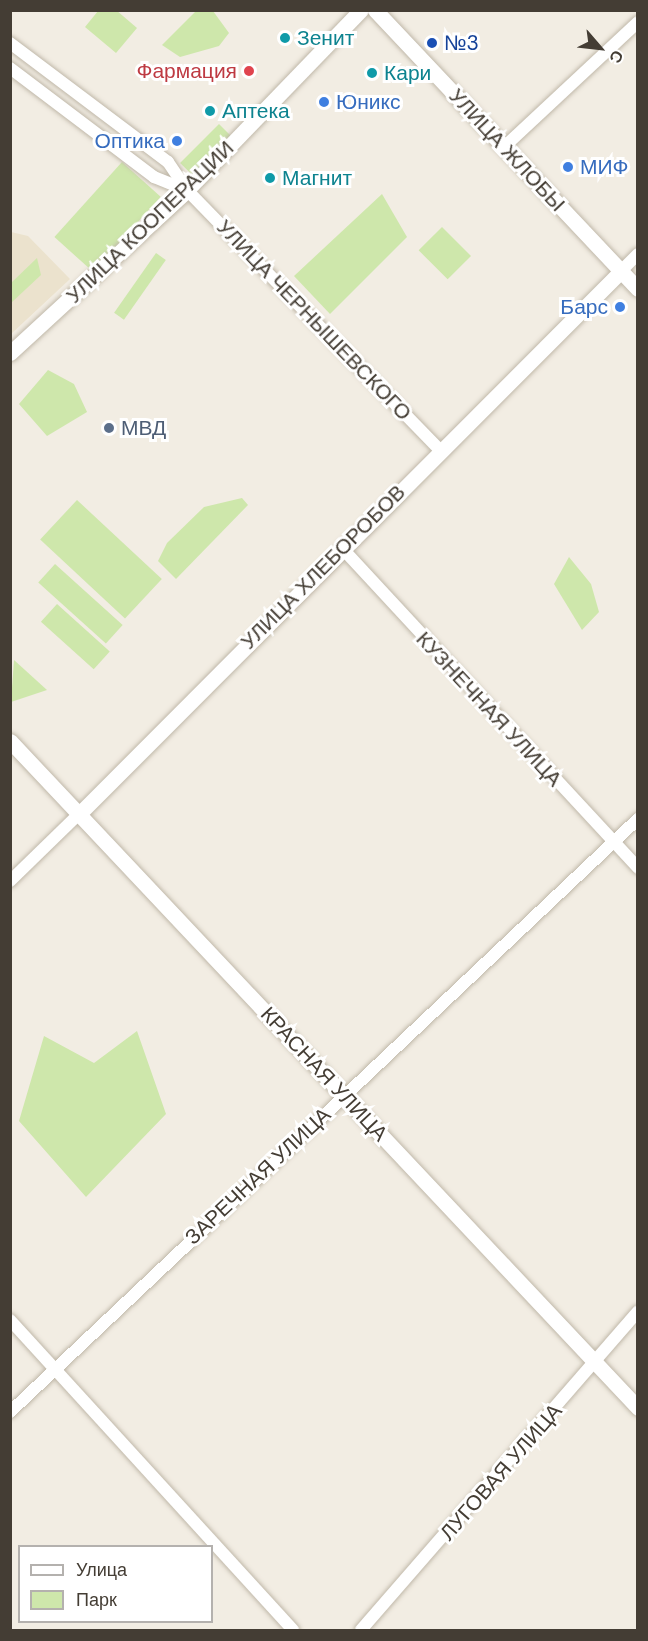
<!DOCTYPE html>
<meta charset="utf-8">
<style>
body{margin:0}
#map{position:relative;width:648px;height:1641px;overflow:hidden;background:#f2ede3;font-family:"DM Sans",sans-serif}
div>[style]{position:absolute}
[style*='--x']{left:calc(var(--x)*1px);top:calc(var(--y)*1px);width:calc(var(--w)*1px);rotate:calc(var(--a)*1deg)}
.education>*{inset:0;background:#ebe2cd}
.green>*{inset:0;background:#cee7ab;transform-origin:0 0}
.roads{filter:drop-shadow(0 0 2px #c0b8a9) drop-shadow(0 0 2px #c0b8a9)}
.minor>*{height:12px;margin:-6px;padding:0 6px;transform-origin:6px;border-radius:6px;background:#fff}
.tertiary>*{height:15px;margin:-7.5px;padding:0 7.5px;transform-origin:7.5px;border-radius:7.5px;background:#fff}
.dots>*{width:16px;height:16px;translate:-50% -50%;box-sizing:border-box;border:3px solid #fff;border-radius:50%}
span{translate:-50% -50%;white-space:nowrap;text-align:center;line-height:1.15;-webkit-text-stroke:6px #fff;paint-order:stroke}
.culture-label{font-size:21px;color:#0d838f}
.left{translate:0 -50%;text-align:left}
.transit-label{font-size:21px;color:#164399}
.health-label{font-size:21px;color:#be3a42}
.right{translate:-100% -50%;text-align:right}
.shop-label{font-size:21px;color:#366cbe}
.street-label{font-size:21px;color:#443d34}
.service-label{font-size:21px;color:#4e5e75}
.frame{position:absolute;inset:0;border:12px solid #443d34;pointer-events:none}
.legend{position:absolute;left:18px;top:1545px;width:195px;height:78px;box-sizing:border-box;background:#fff;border:2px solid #b4b1ae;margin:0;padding:8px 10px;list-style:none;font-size:18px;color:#443d34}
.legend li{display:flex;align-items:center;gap:12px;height:30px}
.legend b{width:30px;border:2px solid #b4b1ae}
.north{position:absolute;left:570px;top:18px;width:60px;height:60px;-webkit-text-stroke:4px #fff;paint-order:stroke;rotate:118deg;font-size:16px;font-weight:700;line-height:24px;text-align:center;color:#443d34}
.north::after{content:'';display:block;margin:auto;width:21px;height:27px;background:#443d34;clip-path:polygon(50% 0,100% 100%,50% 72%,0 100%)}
</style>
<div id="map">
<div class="education">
<i style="clip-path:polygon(11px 232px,28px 236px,70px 279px,11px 334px)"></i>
</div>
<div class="green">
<i style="clip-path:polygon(116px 10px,137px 28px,116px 53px,85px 27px,98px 11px)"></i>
<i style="clip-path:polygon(196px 11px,213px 11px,229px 33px,219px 46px,180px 57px,162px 45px)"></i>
<i style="left:219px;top:124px;width:18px;height:55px;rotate:45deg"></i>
<i style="left:122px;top:162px;width:52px;height:101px;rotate:42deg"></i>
<i style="clip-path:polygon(382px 194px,407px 237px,330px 314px,294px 276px)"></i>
<i style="left:442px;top:227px;width:41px;height:33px;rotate:45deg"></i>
<i style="left:156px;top:253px;width:12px;height:73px;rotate:35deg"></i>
<i style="clip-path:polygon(37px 258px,41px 275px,11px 303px,11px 283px)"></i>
<i style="clip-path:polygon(48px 370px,74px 384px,87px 412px,47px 436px,19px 404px)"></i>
<i style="clip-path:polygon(242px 498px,248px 505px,176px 579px,158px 561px,167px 543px,204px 507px)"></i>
<i style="left:77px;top:500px;width:116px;height:54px;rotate:43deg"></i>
<i style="clip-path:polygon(569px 557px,591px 584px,599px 612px,582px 630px,554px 584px)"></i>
<i style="left:55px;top:564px;width:91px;height:25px;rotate:42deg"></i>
<i style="left:57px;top:604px;width:71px;height:24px;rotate:42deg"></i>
<i style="clip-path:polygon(14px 660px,47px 690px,11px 702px)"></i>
<i style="clip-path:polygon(137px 1031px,166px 1114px,86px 1197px,19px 1121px,44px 1036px,94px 1063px)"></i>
</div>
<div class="roads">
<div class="minor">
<i style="--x:10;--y:43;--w:198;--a:37"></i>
<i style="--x:168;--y:162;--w:34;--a:56"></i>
<i style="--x:187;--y:190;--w:363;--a:45.8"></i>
<i style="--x:10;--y:68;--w:181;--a:37.1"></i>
<i style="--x:154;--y:177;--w:35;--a:22"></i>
<i style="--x:504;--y:147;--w:183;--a:-43"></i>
<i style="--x:621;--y:271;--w:24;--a:-45"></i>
<i style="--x:342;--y:548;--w:436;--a:47.2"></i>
<i style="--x:10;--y:881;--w:99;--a:-44.2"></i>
<i style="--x:10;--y:1320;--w:420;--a:47.6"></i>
<i style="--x:10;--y:1412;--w:864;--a:-43.36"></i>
<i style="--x:361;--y:1630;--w:422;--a:-49"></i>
</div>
<div class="tertiary">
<i style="--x:375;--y:10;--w:383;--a:46.7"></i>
<i style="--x:10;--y:353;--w:241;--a:-42.6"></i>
<i style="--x:187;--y:190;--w:250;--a:-46"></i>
<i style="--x:10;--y:741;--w:916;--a:46.72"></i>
<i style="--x:81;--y:812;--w:764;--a:-45.05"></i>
</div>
</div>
<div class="dots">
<i style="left:285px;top:38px;background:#0f9aa8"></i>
<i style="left:432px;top:43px;background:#1a4fb4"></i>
<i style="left:249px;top:71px;background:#e0444e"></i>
<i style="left:372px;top:73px;background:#0f9aa8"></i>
<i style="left:324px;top:102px;background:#3f7fe0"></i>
<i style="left:210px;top:111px;background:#0f9aa8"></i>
<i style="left:177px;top:141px;background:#3f7fe0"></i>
<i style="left:568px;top:167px;background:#3f7fe0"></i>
<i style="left:270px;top:178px;background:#0f9aa8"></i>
<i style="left:620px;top:307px;background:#3f7fe0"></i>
<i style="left:109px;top:428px;background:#5c6f8a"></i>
</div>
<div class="culture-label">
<span class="left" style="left:297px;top:38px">Зенит</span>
<span class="left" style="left:384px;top:73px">Кари</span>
<span class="left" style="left:222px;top:111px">Аптека</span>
<span class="left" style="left:282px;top:178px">Магнит</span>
</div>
<div class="transit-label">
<span class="left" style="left:444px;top:43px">№3</span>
</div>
<div class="health-label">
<span class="right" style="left:237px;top:71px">Фармация</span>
</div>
<div class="shop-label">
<span class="left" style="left:336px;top:102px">Юникс</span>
<span class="right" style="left:165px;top:141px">Оптика</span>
<span class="left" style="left:580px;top:167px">МИФ</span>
<span class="right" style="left:608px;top:307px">Барс</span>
</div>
<div class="street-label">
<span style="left:507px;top:150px;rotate:47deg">УЛИЦА ЖЛОБЫ</span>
<span style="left:150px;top:222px;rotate:-44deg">УЛИЦА КООПЕРАЦИИ</span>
<span style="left:314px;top:320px;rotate:46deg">УЛИЦА ЧЕРНЫШЕВСКОГО</span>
<span style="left:323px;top:567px;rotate:-45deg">УЛИЦА ХЛЕБОРОБОВ</span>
<span style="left:489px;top:709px;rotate:47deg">КУЗНЕЧНАЯ УЛИЦА</span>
<span style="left:324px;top:1074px;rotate:47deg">КРАСНАЯ УЛИЦА</span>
<span style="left:258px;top:1176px;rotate:-43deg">ЗАРЕЧНАЯ УЛИЦА</span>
<span style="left:501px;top:1472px;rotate:-49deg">ЛУГОВАЯ УЛИЦА</span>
</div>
<div class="service-label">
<span class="left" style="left:121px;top:428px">МВД</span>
</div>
<div class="frame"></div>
<ul class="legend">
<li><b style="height:8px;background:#fff"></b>Улица</li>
<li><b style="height:16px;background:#cee7ab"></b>Парк</li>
</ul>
<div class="north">С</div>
</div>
